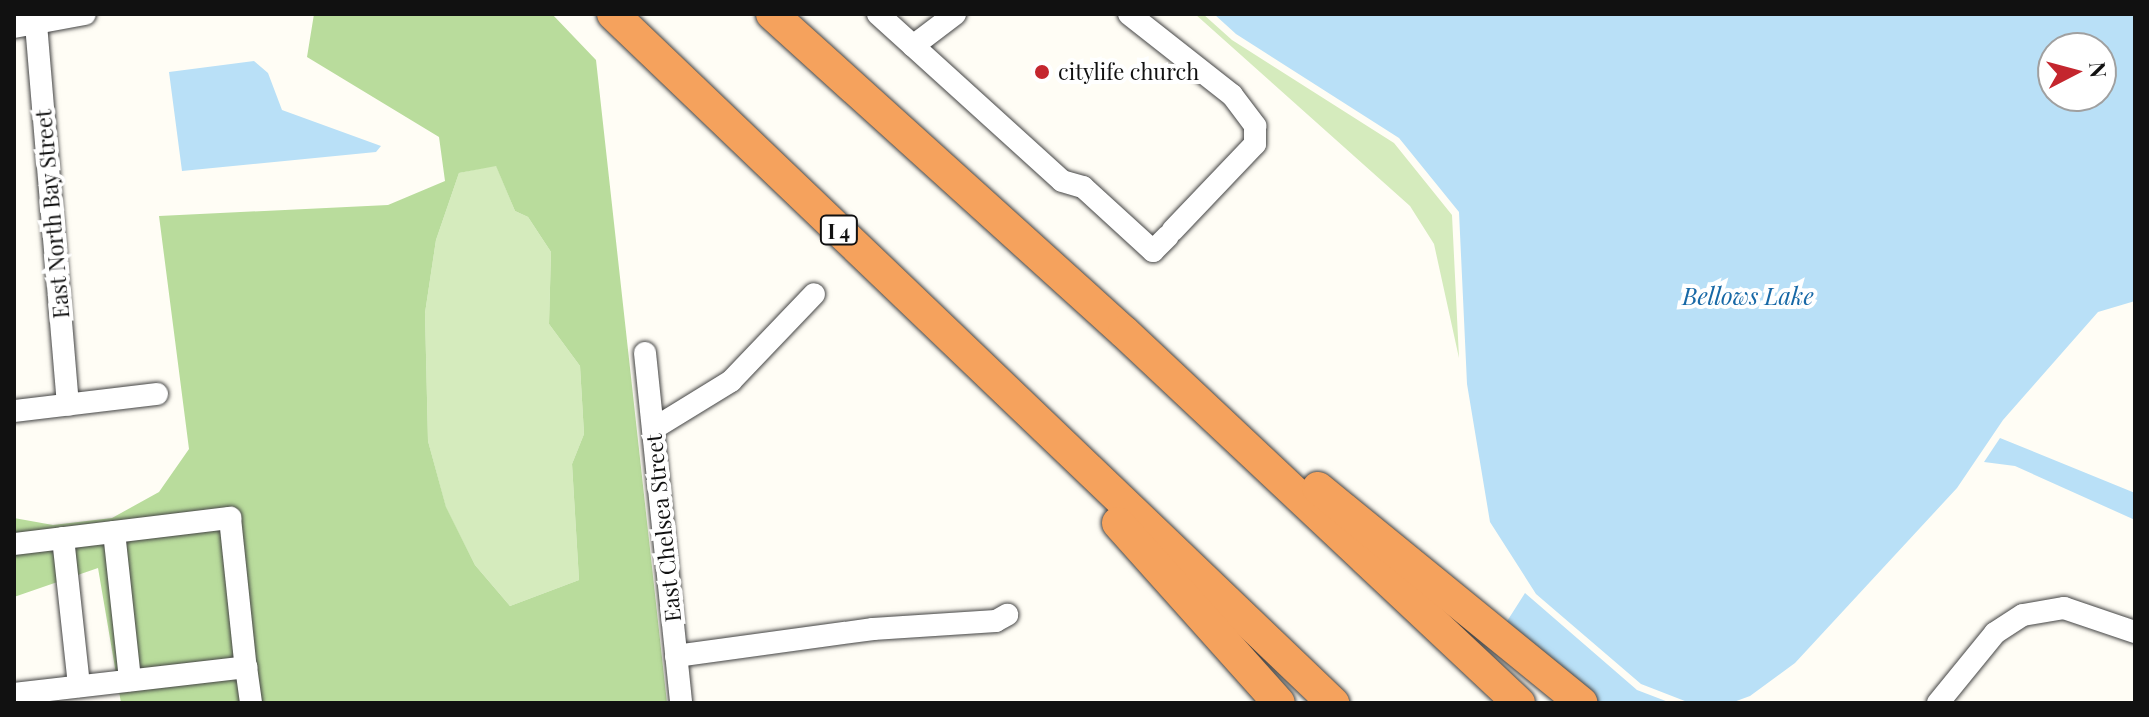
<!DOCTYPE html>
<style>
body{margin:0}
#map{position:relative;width:2149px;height:717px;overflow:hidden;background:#fffdf5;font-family:"Playfair Display",serif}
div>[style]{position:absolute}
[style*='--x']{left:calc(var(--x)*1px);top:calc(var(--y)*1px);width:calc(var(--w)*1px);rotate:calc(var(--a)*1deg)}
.green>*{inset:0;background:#d5ebbd}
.forest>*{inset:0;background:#b9dc9c}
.water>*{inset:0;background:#b9e0f7}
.roads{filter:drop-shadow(0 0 2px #444) drop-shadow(0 0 2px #444)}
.minor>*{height:22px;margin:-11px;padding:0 11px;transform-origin:11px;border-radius:11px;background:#fff}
.highway>*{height:32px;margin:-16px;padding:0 16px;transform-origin:16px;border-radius:16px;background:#f5a25d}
.dots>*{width:22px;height:22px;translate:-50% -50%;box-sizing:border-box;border:4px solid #fff;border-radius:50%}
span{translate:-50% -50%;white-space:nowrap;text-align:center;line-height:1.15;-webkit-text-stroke:8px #fff;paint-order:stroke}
.shield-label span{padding:2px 6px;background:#fff;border:2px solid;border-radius:6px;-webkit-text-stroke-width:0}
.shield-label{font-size:20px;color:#111;font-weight:700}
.poi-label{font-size:22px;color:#111}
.left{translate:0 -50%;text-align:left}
.street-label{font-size:22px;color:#111}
.water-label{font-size:24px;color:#1768a6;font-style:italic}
.frame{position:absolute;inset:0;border:16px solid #111;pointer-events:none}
.north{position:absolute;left:2037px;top:32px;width:80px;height:80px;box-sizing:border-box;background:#fff;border:2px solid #a0a0a0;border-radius:50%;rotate:84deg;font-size:22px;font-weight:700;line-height:32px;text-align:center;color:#111}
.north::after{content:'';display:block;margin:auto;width:28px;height:36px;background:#c4262e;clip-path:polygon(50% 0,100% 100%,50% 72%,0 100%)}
</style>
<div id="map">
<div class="green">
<i style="clip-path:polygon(1195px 14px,1203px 14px,1232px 40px,1394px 143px,1452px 215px,1459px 358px,1434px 244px,1410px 206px)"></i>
<i style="clip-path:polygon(496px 165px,515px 211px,528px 217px,551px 252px,549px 324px,580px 366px,584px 434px,572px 464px,579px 580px,510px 606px,475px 565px,446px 508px,428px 441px,425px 313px,436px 240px,459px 173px)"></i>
</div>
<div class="forest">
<i style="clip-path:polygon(evenodd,314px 14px,552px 14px,596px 60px,667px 703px,121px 703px,98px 568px,14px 597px,14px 518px,53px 525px,112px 518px,159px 492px,189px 449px,159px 216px,388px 205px,445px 181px,439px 137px,307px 57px,314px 14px,496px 166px,515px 211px,528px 217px,551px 252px,549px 324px,580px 366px,584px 434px,572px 464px,579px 580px,510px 606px,475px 565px,446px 507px,428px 441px,425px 313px,436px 240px,459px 173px,496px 166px)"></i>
</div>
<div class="water">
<i style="clip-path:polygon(evenodd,1214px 14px,2135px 14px,2135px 301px,2098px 312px,2003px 420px,1957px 488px,1795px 663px,1750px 696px,1731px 703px,1690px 703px,1641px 684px,1536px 594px,1490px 522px,1467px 384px,1459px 212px,1399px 138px,1236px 34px,1214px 14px,2053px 48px,2101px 48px,2101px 96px,2053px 96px,2053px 48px)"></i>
<i style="clip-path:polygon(254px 61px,268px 73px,282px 110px,381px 146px,376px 152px,182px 171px,169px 72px)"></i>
<i style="clip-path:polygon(2000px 438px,2135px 493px,2135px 520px,2015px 466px,1984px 462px)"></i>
<i style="clip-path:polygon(1525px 593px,1637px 690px,1671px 703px,1595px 703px,1504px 626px)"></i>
</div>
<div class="roads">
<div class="minor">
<i style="--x:878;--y:14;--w:248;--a:42.2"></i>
<i style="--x:1062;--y:181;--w:22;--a:16"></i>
<i style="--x:1083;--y:187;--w:95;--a:42.4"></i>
<i style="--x:1153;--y:251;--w:21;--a:-45"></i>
<i style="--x:1129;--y:14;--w:131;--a:38.2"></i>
<i style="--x:1232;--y:95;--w:39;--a:53"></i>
<i style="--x:1255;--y:126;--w:18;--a:90"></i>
<i style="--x:1255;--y:144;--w:119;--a:133.6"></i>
<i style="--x:36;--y:24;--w:382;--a:85.2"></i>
<i style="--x:14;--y:27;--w:72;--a:-10.4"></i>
<i style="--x:913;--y:46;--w:53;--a:-37.3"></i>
<i style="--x:645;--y:353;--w:352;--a:84.1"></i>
<i style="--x:14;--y:411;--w:144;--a:-6.8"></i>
<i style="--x:653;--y:429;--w:92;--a:-31.6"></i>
<i style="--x:731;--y:381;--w:120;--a:-46.3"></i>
<i style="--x:114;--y:532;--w:149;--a:83.8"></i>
<i style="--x:63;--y:538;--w:149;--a:83.8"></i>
<i style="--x:14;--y:544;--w:218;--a:-6.9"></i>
<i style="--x:230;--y:518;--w:153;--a:84"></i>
<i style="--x:676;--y:656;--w:199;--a:-7.8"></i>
<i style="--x:873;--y:629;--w:123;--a:-3.7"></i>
<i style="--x:996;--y:621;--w:13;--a:-29"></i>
<i style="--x:14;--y:694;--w:234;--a:-6.6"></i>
<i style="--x:246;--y:667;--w:36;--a:82"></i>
<i style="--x:1938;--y:703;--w:90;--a:-50.8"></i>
<i style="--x:1995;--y:633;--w:33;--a:-33"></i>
<i style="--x:2023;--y:615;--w:42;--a:-9.7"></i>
<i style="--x:2064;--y:608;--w:75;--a:18.7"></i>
</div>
<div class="highway">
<i style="--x:613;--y:14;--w:997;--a:43.74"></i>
<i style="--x:772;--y:14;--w:474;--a:42.1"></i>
<i style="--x:1124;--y:332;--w:542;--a:43.21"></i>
<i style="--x:1318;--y:488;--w:340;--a:39.2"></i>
<i style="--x:1118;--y:523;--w:241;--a:48.2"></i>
</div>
</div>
<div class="dots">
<i style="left:1042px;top:72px;background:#c4262e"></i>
</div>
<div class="shield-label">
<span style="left:839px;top:230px">I 4</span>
</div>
<div class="poi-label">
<span class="left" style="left:1058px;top:72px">citylife church</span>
</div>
<div class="street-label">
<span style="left:52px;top:214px;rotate:-95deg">East North Bay Street</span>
<span style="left:663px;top:528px;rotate:-96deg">East Chelsea Street</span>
</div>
<div class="water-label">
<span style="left:1748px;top:296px">Bellows Lake</span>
</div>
<div class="frame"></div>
<div class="north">N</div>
</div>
